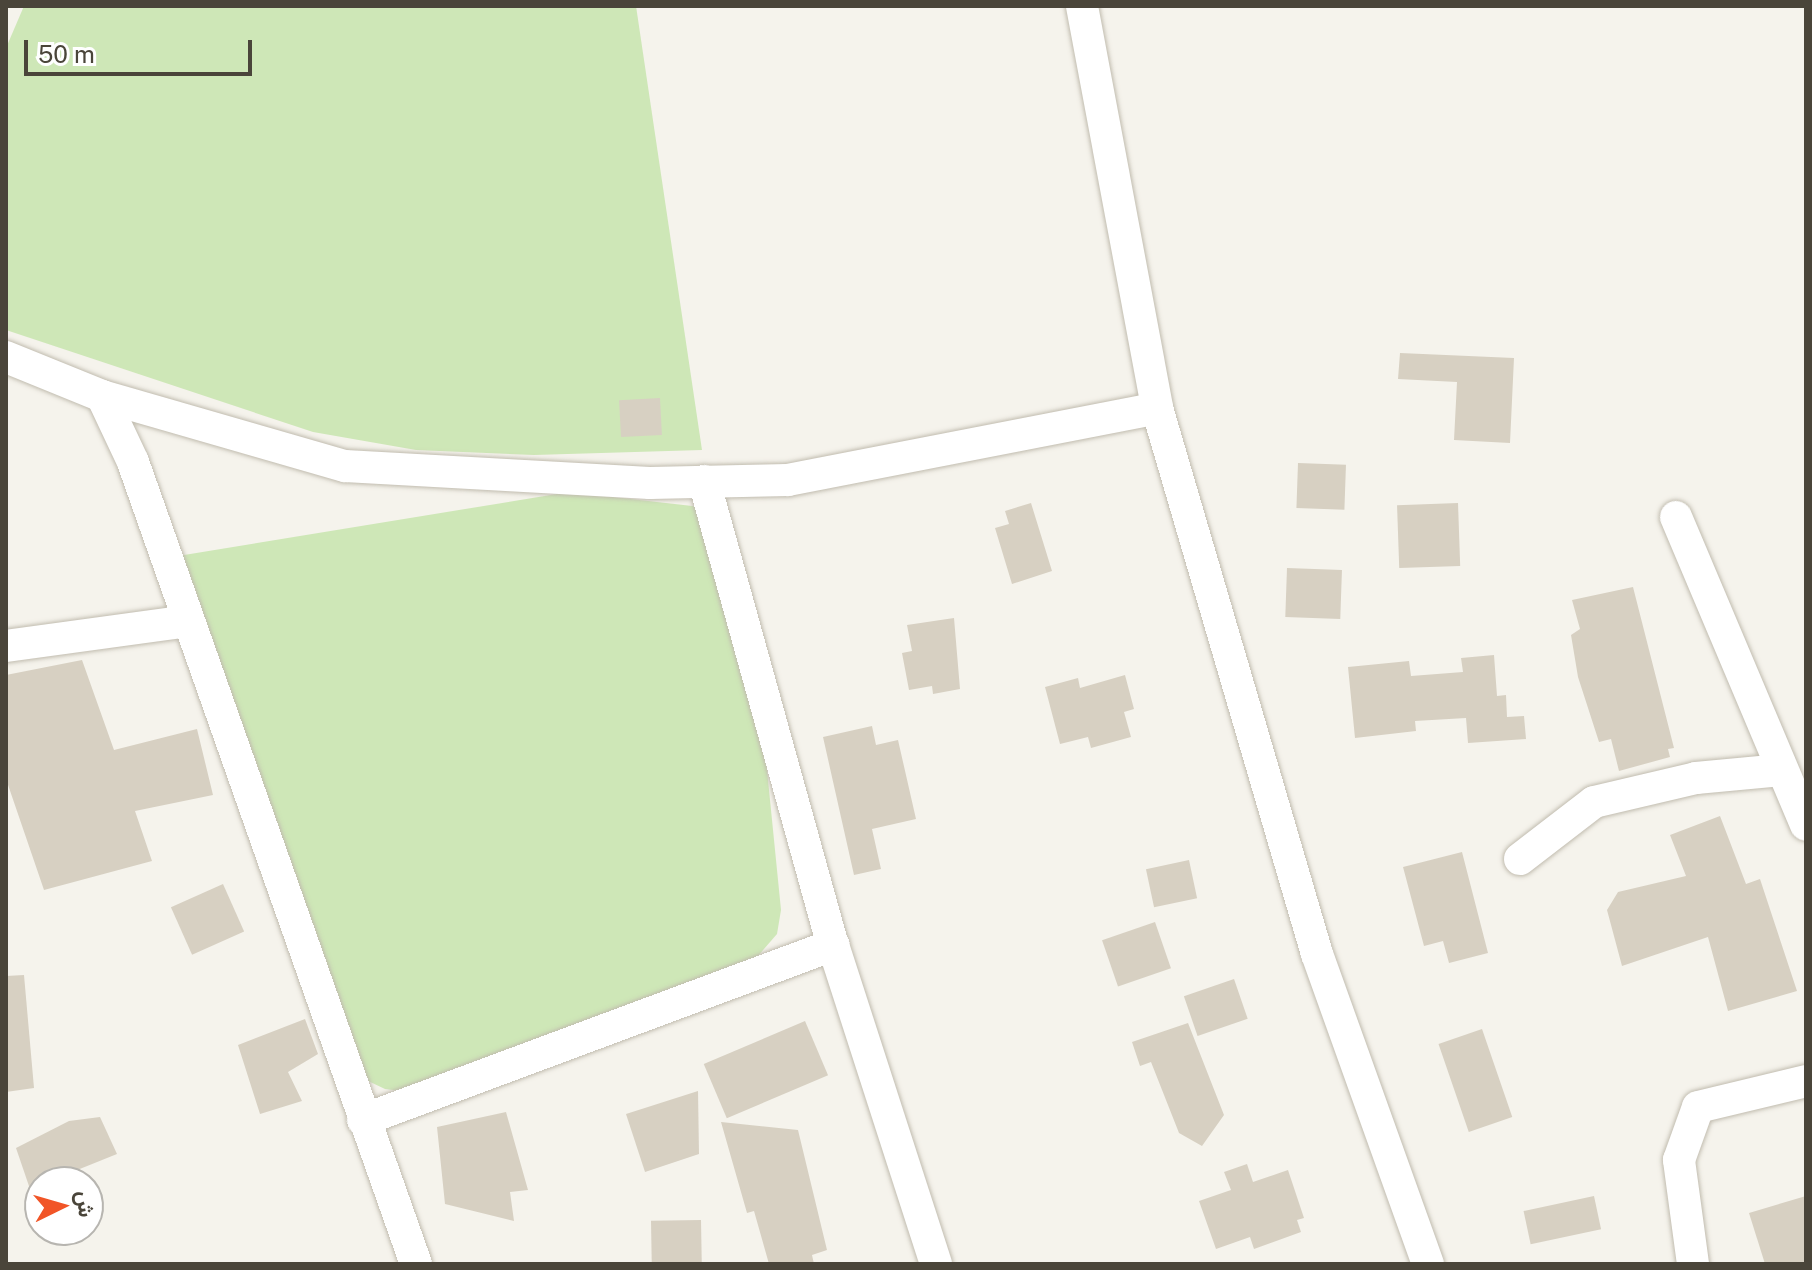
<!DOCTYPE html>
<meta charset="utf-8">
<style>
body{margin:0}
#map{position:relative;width:1812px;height:1270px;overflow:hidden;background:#f5f3ec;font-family:"Public Sans",Vazirmatn,sans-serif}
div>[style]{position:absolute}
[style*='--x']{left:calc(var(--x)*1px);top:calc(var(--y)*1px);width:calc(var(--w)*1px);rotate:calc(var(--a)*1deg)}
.green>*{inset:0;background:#cee7b7}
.building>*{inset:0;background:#d7d0c2;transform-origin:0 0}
.roads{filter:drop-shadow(0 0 2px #c1bcaf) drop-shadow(0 0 2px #c1bcaf)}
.street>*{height:32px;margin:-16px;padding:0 16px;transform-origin:16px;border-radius:16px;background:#fff}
span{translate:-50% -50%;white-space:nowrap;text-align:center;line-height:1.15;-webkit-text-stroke:8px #fff;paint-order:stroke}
.frame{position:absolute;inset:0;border:8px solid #4a453a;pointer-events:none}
.north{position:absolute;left:24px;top:1166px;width:80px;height:80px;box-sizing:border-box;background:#fff;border:2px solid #b7b5b0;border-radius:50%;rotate:85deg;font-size:22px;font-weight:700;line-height:32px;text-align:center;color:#4a453a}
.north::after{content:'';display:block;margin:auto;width:28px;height:36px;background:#f15527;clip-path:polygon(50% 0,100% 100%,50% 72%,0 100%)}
.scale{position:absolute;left:24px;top:40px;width:228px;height:36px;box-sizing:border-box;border:4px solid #4a453a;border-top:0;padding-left:10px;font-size:24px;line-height:28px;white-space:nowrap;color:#4a453a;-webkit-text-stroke:6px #fff;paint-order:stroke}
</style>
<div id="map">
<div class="green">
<i style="clip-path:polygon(24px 6px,636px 6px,702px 450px,534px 455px,416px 450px,313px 432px,6px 330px,6px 48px)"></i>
<i style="clip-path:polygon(569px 492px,701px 507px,766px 760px,781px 910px,777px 934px,751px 964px,409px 1092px,385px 1089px,366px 1080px,178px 556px)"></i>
</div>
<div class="building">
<i style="clip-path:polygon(1400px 353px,1514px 358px,1510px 443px,1454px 440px,1457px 382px,1398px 379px)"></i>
<i style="left:660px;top:398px;width:37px;height:41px;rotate:87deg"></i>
<i style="left:1298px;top:463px;width:48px;height:45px;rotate:2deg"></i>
<i style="clip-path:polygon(1031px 503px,1052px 571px,1012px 584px,995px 528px,1009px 524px,1005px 511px)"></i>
<i style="left:1458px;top:503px;width:63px;height:61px;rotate:88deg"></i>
<i style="left:1287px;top:568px;width:55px;height:49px;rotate:2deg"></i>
<i style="clip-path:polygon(1633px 587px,1674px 748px,1668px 749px,1670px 757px,1619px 771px,1611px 739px,1599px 742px,1578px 677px,1571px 635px,1580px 629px,1572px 600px)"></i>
<i style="clip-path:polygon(954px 618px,960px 689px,933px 694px,932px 686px,909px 690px,902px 653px,912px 651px,907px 625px)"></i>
<i style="clip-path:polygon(1494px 655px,1497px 696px,1506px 695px,1507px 717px,1524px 716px,1526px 739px,1468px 743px,1466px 718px,1415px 721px,1416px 731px,1355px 738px,1348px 667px,1409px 661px,1411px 676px,1463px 672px,1461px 658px)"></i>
<i style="clip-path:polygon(82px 660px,114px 750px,197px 729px,213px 795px,135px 811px,152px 861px,44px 890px,6px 779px,6px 675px)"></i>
<i style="clip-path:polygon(1125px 675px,1134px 709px,1124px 712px,1131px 737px,1091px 748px,1088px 737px,1060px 744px,1045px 687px,1078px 678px,1080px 688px)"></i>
<i style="clip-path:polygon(872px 726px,876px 745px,898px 740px,916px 819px,872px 829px,881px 869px,854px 875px,823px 737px)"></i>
<i style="clip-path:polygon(1720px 816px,1746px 884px,1760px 879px,1797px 991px,1728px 1011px,1708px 937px,1622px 966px,1607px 910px,1618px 892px,1686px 876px,1670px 835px)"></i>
<i style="clip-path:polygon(1462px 852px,1488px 953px,1449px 963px,1443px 941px,1424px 946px,1403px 867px)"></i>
<i style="left:1189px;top:860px;width:39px;height:44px;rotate:78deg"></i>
<i style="left:223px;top:884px;width:52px;height:57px;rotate:66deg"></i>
<i style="left:1155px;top:922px;width:49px;height:56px;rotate:71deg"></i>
<i style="clip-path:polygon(24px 975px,34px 1088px,6px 1092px,6px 976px)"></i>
<i style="left:1234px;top:979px;width:42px;height:53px;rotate:71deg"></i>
<i style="clip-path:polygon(305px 1019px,318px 1054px,288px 1072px,302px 1101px,260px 1114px,238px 1045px)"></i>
<i style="left:805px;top:1021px;width:59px;height:110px;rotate:67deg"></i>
<i style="clip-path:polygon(1188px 1023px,1224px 1115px,1202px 1146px,1179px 1133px,1151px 1062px,1140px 1066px,1132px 1042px)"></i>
<i style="left:1482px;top:1029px;width:93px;height:46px;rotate:71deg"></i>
<i style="clip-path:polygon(698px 1091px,699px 1154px,645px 1172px,626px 1114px)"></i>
<i style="clip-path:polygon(506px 1112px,528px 1190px,510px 1192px,514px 1221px,445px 1204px,437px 1127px)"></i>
<i style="clip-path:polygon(100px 1117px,117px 1154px,30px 1189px,16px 1148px,69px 1121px)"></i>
<i style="clip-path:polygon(721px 1122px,798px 1130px,827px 1250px,812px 1255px,814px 1264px,769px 1264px,754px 1211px,747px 1213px)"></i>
<i style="clip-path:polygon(1247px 1164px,1253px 1182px,1288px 1170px,1304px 1218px,1297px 1220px,1301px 1232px,1254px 1249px,1250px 1237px,1216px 1249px,1199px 1201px,1231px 1190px,1224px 1172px)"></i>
<i style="left:1594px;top:1196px;width:34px;height:72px;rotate:78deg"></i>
<i style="clip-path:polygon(1806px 1196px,1806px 1264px,1765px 1264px,1749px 1213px)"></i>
<i style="left:701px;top:1220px;width:44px;height:50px;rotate:89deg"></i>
</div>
<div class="roads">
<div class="street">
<i style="--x:1082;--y:6;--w:409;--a:79.4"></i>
<i style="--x:1157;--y:408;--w:569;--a:73.67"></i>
<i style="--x:1317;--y:954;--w:329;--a:70.3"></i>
<i style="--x:6;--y:357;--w:104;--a:22.1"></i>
<i style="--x:102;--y:396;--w:73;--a:64.8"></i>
<i style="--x:133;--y:462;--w:850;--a:70.56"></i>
<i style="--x:102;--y:396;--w:253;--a:16.1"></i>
<i style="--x:345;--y:466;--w:305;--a:3.2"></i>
<i style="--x:650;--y:483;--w:138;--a:-1.2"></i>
<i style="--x:788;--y:480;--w:376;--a:-11"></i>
<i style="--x:704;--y:481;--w:482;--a:74.5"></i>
<i style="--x:1676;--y:517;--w:334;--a:67.1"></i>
<i style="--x:6;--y:646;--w:184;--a:-7.8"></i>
<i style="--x:1520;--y:859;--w:93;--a:-37.6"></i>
<i style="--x:1594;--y:802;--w:105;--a:-13.2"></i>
<i style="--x:1696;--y:778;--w:86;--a:-5.3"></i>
<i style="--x:363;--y:1120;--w:502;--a:-20.42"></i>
<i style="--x:833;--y:945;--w:335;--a:72.1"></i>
<i style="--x:1693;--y:1264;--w:105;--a:-97.7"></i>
<i style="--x:1679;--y:1160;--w:56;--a:-70.3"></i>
<i style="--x:1698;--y:1107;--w:111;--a:-13.5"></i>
</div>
</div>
<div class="frame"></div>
<div class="north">ش</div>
<div class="scale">50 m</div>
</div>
